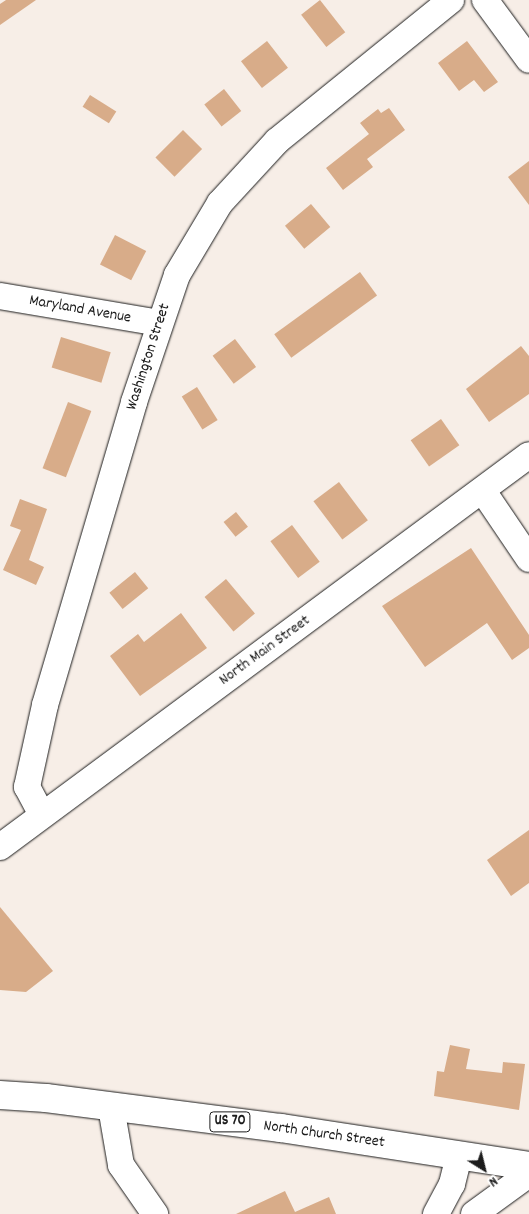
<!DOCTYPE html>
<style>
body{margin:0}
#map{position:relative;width:529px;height:1214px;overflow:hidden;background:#f7eee7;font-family:Dekko,sans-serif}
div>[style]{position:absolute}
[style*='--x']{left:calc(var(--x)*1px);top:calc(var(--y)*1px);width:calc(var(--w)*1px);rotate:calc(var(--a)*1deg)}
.building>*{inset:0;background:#d8ac89;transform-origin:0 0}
.roads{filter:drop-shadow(0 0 1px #1c1c1c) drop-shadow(0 0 1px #1c1c1c)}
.minor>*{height:26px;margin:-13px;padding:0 13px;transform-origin:13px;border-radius:13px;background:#fff}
.major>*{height:28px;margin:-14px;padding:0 14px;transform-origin:14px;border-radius:14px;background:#fff}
span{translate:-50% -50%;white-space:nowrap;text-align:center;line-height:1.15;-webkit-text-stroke:5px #fff;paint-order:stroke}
.shield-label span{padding:1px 4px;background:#fff;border:1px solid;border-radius:4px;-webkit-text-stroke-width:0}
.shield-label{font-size:15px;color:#1c1c1c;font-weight:700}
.street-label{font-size:16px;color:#1c1c1c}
.north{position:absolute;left:459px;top:1144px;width:50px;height:50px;-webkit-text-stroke:4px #fff;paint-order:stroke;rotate:144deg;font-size:14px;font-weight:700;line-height:20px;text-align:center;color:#1c1c1c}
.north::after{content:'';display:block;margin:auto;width:18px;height:22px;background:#1c1c1c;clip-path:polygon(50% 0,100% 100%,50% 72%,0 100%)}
</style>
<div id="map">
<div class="building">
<i style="clip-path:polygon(6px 0,36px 0,0 25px,0 4px)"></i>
<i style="left:320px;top:0;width:41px;height:24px;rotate:52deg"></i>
<i style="left:267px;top:41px;width:34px;height:33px;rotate:52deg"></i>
<i style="clip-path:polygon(467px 41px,498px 82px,484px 92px,474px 80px,459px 91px,438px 63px)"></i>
<i style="left:224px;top:89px;width:28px;height:25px;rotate:52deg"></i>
<i style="left:90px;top:95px;width:31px;height:14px;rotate:32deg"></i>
<i style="clip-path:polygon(389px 108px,405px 130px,367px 159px,373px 167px,343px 190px,326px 168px,369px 134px,360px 123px,378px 109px,381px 113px)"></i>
<i style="left:183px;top:130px;width:27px;height:39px;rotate:45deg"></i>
<i style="clip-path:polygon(529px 161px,529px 205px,508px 177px)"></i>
<i style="left:311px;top:204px;width:30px;height:34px;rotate:50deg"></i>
<i style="left:115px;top:235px;width:35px;height:33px;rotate:27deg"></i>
<i style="left:360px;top:272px;width:29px;height:106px;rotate:54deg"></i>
<i style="left:61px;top:337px;width:52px;height:32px;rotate:17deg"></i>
<i style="left:235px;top:339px;width:35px;height:28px;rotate:53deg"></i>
<i style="clip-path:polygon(521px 346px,529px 356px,529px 394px,489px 422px,466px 389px)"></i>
<i style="left:197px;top:387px;width:39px;height:18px;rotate:58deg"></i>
<i style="left:68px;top:402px;width:25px;height:71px;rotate:21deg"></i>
<i style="left:441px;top:419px;width:32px;height:37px;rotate:55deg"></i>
<i style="left:339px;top:482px;width:48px;height:32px;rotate:53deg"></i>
<i style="clip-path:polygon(20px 499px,47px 509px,29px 560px,44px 567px,36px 585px,3px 570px,21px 530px,10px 526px)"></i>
<i style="left:236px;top:512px;width:19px;height:16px;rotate:51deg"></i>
<i style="left:292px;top:525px;width:46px;height:27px;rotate:53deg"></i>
<i style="clip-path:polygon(471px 548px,529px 635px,529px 648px,512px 660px,487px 623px,425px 667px,382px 606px)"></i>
<i style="left:135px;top:572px;width:21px;height:33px;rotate:51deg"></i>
<i style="left:226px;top:579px;width:45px;height:28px;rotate:50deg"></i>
<i style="clip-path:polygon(181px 613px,207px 648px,140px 696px,110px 656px,138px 634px,144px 642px)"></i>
<i style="clip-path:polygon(529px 830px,529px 883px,511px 896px,487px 860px)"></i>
<i style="clip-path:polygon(0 907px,53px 971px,26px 992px,0 990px)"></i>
<i style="clip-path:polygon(450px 1045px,470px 1049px,466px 1069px,502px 1073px,503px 1062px,525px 1064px,519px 1110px,434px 1096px,437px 1071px,444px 1072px)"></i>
<i style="clip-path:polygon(285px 1191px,295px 1212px,329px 1197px,336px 1214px,236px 1214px)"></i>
</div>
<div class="roads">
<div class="minor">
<i style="--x:485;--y:0;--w:74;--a:53.7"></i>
<i style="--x:0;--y:296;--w:161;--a:9.6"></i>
<i style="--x:483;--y:491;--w:82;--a:55.9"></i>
<i style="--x:42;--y:815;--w:32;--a:-118"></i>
<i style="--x:27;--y:787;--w:84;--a:-77.6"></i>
<i style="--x:45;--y:705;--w:316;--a:-73.6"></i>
<i style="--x:134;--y:402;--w:134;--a:-71.3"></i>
<i style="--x:177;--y:275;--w:84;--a:-59.2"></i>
<i style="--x:220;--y:203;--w:84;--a:-47.4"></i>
<i style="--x:277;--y:141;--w:224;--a:-39"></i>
<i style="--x:0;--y:847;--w:658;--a:-36.54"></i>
<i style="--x:111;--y:1107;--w:59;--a:80.2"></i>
<i style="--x:121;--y:1165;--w:60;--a:55.2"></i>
<i style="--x:436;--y:1214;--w:34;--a:-62"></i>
<i style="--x:452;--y:1184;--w:30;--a:-76"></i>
<i style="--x:474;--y:1214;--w:68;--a:-36"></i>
</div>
<div class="major">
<i style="--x:0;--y:1095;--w:46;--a:3.7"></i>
<i style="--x:46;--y:1098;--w:237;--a:7.3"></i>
<i style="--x:281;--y:1128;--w:251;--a:8.7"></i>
</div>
</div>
<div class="shield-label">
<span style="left:230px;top:1122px">US 70</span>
</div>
<div class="street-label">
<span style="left:80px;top:310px;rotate:10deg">Maryland Avenue</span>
<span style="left:149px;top:357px;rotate:-72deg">Washington Street</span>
<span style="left:265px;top:651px;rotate:-36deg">North Main Street</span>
<span style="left:324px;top:1135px;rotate:8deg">North Church Street</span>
</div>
<div class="north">N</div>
</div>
